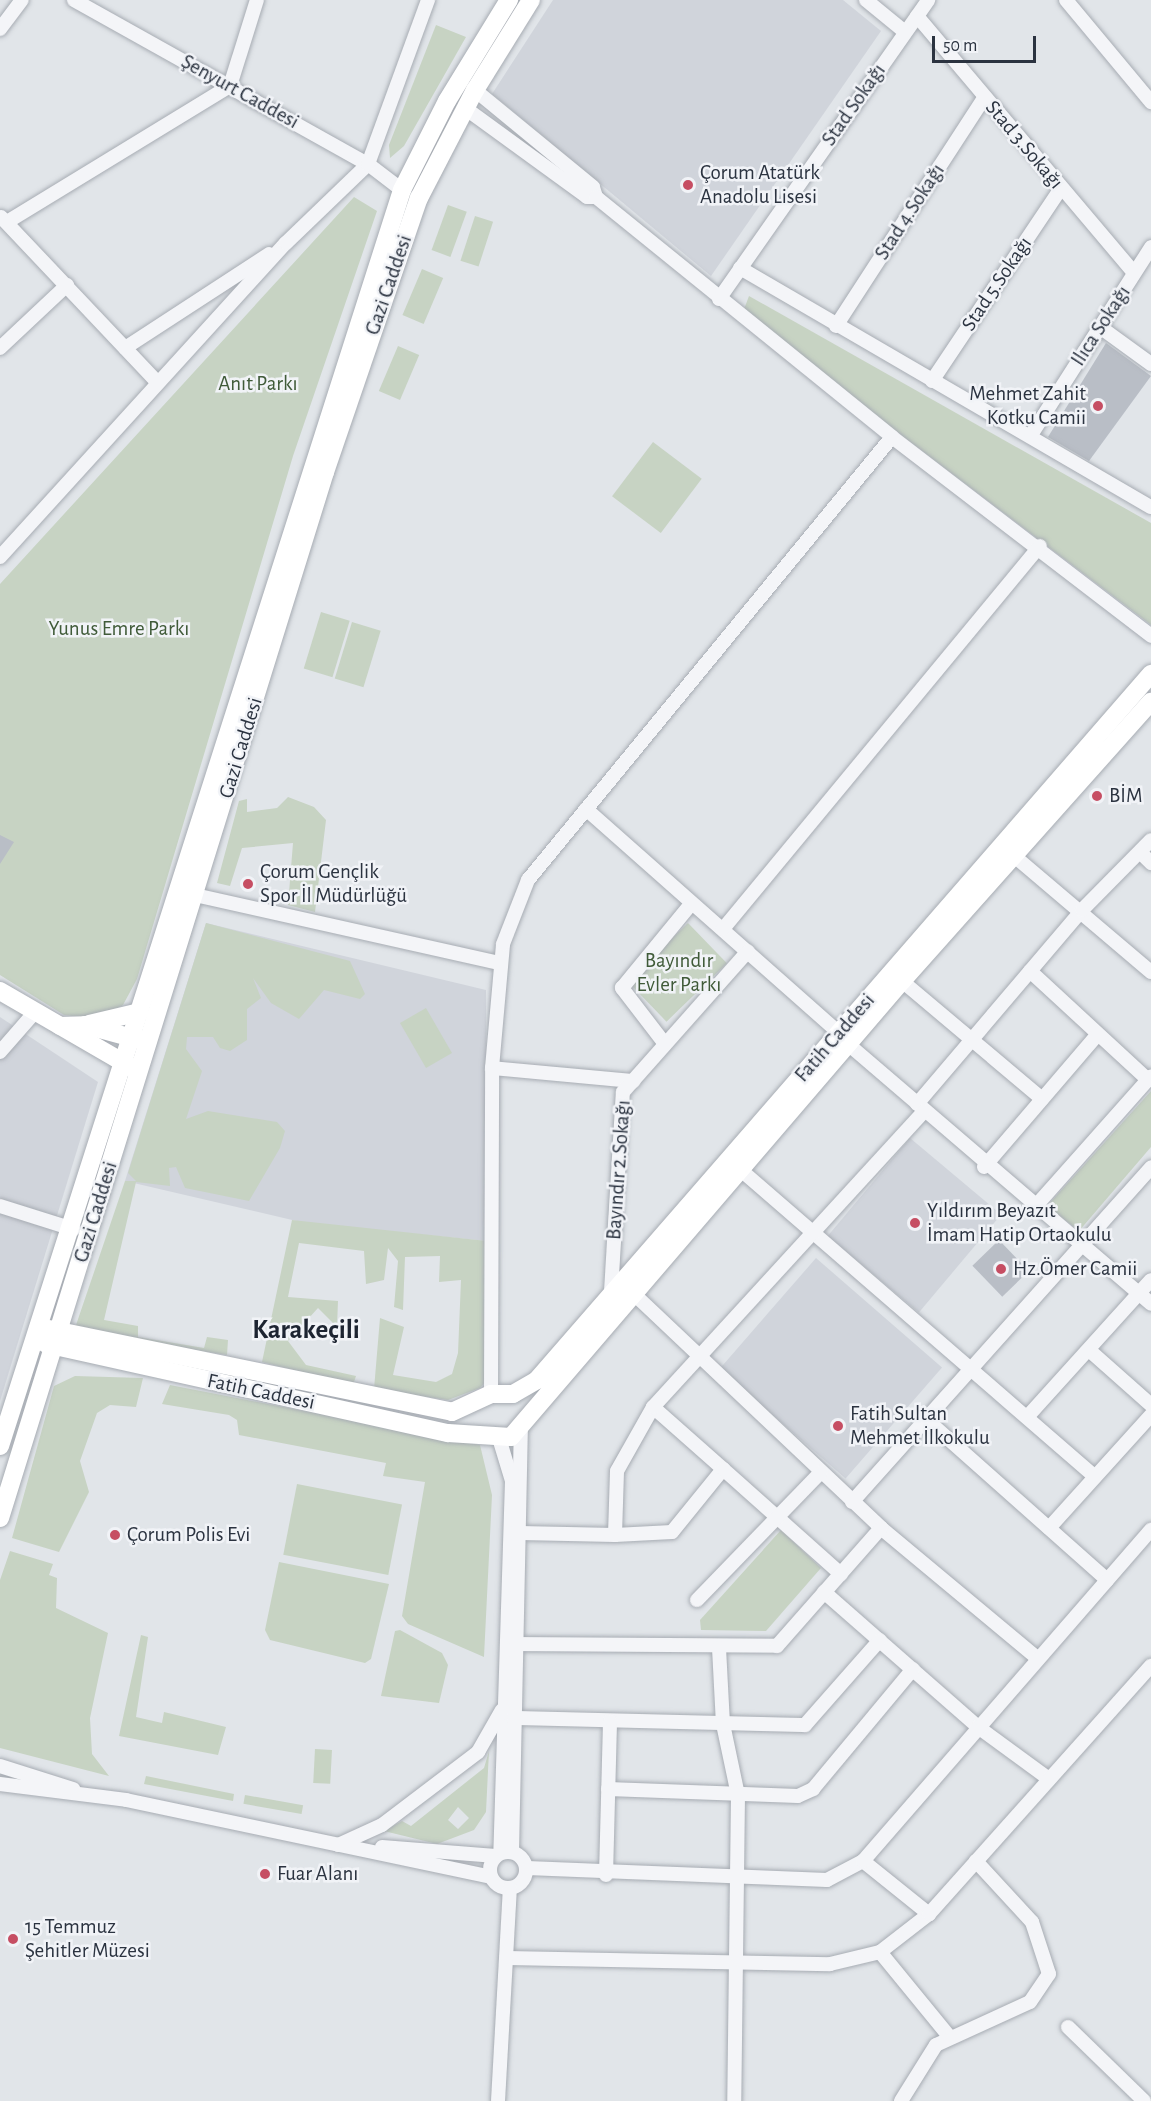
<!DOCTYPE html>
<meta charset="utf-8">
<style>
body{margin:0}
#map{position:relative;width:1151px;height:2101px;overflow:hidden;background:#e1e5e9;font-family:"Alegreya Sans",sans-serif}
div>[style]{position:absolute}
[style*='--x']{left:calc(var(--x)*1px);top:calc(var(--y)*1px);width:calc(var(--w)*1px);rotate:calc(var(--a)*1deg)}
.built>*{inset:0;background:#d0d4db;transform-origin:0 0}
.green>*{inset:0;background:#c7d3c3;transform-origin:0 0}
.building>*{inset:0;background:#b9bec6;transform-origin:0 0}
.roads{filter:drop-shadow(0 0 2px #a7acb3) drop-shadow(0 0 2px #a7acb3)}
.street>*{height:14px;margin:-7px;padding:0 7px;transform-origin:7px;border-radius:7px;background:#f4f5f8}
.street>.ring{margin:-7px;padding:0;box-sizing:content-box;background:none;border:14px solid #f4f5f8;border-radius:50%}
.secondary>*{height:18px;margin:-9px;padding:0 9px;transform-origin:9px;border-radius:9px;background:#fff}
.dots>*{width:16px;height:16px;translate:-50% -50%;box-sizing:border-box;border:3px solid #f1f3f7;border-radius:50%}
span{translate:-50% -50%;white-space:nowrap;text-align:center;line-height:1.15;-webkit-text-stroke:5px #f1f3f7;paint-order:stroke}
.street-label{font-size:21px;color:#2b3340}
.poi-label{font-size:21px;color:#2b3340}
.left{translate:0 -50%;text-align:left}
.right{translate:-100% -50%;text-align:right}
.park-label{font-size:21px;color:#405b39}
.district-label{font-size:27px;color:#1d2431;font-weight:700}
.scale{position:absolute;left:932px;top:36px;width:104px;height:27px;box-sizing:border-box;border:3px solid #2b3340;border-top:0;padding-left:8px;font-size:18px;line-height:21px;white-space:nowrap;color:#2b3340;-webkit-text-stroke:4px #f1f3f7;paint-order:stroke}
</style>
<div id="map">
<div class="built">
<i style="clip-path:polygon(553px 0,843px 0,881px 31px,711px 276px,492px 94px)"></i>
<i style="clip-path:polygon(206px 923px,486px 990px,487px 1241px,305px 1223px,125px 1181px)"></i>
<i style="clip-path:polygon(0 1017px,98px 1082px,0 1401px)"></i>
<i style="left:910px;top:1138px;width:119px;height:128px;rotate:40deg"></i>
<i style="left:816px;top:1258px;width:167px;height:147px;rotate:41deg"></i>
</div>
<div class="green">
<i style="clip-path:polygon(436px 25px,466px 37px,404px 146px,390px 158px,389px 145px)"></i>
<i style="clip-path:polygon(354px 197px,377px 211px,293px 456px,137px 979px,123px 1005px,99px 1019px,64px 1015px,0 975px,0 584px)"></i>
<i style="left:448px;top:205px;width:20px;height:48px;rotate:20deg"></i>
<i style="left:475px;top:216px;width:19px;height:47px;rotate:18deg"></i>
<i style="left:422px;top:269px;width:23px;height:50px;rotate:23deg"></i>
<i style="clip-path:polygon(749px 296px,1151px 523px,1151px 625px,775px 339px,743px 312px)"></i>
<i style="left:398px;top:346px;width:23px;height:49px;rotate:23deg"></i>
<i style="left:653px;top:442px;width:61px;height:68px;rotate:37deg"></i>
<i style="left:321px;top:612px;width:30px;height:59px;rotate:17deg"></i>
<i style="left:352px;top:622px;width:30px;height:59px;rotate:17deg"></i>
<i style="clip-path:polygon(288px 797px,314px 807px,326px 820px,315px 912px,288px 905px,293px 843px,242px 848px,230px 886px,217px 883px,239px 801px,247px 799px,247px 812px,277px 808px)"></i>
<i style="clip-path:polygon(206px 923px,350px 961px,365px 994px,360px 999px,324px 990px,299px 1019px,271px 1003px,253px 978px,261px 998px,247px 1009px,247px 1040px,230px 1051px,220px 1048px,213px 1037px,187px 1037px,186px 1049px,202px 1071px,186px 1119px,208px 1111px,277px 1122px,285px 1131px,280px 1148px,249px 1201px,185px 1188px,176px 1167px,169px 1168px,170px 1186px,136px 1182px,104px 1320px,138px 1326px,138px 1337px,204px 1348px,207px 1337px,228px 1340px,227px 1355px,74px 1331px,125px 1181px,136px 1181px,128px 1173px)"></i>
<i style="left:688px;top:923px;width:56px;height:84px;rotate:46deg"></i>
<i style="left:426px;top:1008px;width:52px;height:30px;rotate:60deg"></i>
<i style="clip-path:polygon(1151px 1091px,1151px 1147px,1079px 1231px,1047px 1206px)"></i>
<i style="clip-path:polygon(292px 1220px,487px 1241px,487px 1380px,480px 1388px,448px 1400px,374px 1389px,380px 1318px,404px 1327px,393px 1375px,436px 1382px,452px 1374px,458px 1353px,461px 1280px,439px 1282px,440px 1256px,405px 1257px,403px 1310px,394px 1307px,398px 1261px,388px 1248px,384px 1280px,366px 1284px,364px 1251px,299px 1243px,288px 1297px,338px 1301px,337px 1327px,318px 1308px,288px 1341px,306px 1365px,356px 1376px,353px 1385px,262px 1362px)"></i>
<i style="clip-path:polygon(75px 1376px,143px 1378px,136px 1407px,110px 1405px,97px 1413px,80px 1461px,89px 1492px,59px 1552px,12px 1538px,54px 1386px)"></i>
<i style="clip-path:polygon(170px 1385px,480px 1445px,492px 1495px,484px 1657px,408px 1624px,402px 1616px,425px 1482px,383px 1476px,386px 1463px,239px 1435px,237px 1420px,229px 1415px,162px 1404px)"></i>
<i style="left:297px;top:1484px;width:107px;height:72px;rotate:11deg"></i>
<i style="clip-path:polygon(781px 1530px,821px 1568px,766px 1631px,701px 1630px,700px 1620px)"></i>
<i style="clip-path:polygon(10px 1551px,53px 1564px,49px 1575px,57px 1578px,56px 1608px,108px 1633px,90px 1718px,92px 1754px,109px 1776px,0 1748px,0 1580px)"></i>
<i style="clip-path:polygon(279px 1562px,389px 1584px,371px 1659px,365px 1663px,270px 1640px,265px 1630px)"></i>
<i style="clip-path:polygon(400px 1630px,442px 1653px,448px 1665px,439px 1703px,381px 1696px,395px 1631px)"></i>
<i style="clip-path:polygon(141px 1635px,148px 1637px,136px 1717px,162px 1723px,164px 1712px,226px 1727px,218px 1755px,119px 1736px)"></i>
<i style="left:315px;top:1749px;width:17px;height:34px;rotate:3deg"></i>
<i style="clip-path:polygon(evenodd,489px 1751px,486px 1812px,474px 1830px,437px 1844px,384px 1831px,402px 1821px,411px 1826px,484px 1768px,489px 1751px,458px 1807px,469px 1818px,458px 1829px,448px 1820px,458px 1807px)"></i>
<i style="clip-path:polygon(146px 1776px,234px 1794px,233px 1801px,144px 1784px)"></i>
<i style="left:245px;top:1795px;width:59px;height:9px;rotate:10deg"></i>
</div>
<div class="building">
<i style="clip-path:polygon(1106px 343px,1151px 376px,1089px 461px,1048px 437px)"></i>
<i style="clip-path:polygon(0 835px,14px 842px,0 864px)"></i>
<i style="left:999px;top:1240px;width:43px;height:37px;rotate:46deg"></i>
</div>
<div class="roads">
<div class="street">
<i style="--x:74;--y:0;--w:337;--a:29.2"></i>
<i style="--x:368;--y:164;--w:43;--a:37.4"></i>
<i style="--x:866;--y:0;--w:50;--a:39.4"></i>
<i style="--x:1066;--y:0;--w:133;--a:50.2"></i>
<i style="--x:917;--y:16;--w:336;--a:49.8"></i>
<i style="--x:0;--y:29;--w:36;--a:-53"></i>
<i style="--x:465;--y:108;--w:151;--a:36.1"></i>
<i style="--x:587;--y:197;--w:9;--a:0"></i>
<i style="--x:596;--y:197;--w:10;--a:-107"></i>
<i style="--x:593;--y:187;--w:153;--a:-140.6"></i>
<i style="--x:596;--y:197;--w:381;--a:39"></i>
<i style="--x:892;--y:437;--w:327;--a:37.5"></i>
<i style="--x:1;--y:217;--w:228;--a:46.6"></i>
<i style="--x:7;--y:222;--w:261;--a:-31.4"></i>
<i style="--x:230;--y:86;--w:90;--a:-72.6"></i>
<i style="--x:740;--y:268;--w:475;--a:30.2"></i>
<i style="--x:719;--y:299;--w:365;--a:-55"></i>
<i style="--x:836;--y:326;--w:272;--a:-57"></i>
<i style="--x:1100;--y:327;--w:63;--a:36"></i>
<i style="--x:0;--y:348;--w:92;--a:-43.2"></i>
<i style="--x:125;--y:348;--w:172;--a:-33.1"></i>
<i style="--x:932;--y:381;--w:232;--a:-56.2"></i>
<i style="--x:1031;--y:435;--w:223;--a:-57.4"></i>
<i style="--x:0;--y:557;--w:425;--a:-47.7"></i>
<i style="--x:286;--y:243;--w:114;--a:-43.9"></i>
<i style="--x:368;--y:164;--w:175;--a:-69.9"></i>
<i style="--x:586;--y:809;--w:338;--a:41.5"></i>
<i style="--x:1140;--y:852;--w:16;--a:45"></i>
<i style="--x:1013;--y:855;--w:181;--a:40.3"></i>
<i style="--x:195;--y:895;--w:312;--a:12.6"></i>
<i style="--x:723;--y:929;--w:497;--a:-50.4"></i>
<i style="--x:1030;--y:971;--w:161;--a:42.7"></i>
<i style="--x:902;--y:981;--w:183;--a:40.1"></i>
<i style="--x:665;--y:1044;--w:71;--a:-127.5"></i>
<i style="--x:622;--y:988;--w:109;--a:-50.6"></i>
<i style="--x:848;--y:1044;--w:399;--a:40.6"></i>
<i style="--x:0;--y:1052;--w:52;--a:-48.9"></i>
<i style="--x:492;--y:1068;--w:142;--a:5.3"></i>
<i style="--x:917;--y:1104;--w:255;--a:-49.6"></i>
<i style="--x:1082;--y:910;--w:98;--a:-45.4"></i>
<i style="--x:984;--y:1167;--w:174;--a:-49.4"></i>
<i style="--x:742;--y:1171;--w:467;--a:40.9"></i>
<i style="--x:0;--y:1206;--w:77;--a:17.5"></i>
<i style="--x:1034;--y:1208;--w:176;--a:-48.4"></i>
<i style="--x:611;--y:1292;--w:200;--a:-86.6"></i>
<i style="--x:623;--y:1092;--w:188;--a:-48.4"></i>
<i style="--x:635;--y:1295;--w:339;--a:43.4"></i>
<i style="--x:881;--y:1528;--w:203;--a:39.8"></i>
<i style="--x:1089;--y:1350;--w:83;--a:41.6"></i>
<i style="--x:491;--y:1394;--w:326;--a:-89.8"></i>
<i style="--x:492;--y:1068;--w:124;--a:-84.9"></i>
<i style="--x:503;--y:944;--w:69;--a:-68.7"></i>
<i style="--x:528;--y:880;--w:573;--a:-50.59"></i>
<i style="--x:653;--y:1407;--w:94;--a:41.5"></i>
<i style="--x:1028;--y:1416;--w:183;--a:-47.9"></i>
<i style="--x:927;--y:1420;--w:241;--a:41.6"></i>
<i style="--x:499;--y:1438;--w:45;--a:73.2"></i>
<i style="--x:512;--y:1481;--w:372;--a:91.8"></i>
<i style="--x:852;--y:1502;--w:449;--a:-48.2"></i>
<i style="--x:1049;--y:1528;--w:152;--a:-47.9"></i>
<i style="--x:520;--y:1533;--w:95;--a:1.2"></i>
<i style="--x:615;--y:1535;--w:64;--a:-88.2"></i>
<i style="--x:617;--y:1471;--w:73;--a:-60.6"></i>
<i style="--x:653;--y:1407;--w:401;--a:-47.5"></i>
<i style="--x:615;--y:1535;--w:57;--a:-3"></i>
<i style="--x:672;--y:1532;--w:81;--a:-51"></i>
<i style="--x:723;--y:1469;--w:158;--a:41.7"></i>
<i style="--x:824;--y:1592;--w:205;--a:41.2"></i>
<i style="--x:978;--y:1727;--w:88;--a:36.2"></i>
<i style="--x:697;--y:1600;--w:178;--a:-45.9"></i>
<i style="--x:517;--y:1644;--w:260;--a:0.4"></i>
<i style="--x:777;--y:1646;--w:157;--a:-48.6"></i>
<i style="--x:719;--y:1648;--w:76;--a:87"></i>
<i style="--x:723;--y:1724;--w:73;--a:78.1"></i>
<i style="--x:738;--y:1795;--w:306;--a:90.7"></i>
<i style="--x:514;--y:1718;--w:291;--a:1.4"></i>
<i style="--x:805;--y:1725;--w:113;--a:-48.6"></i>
<i style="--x:0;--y:1766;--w:77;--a:17.5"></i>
<i style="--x:0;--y:1784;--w:127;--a:7.2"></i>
<i style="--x:126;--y:1800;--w:373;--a:11.9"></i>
<i style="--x:608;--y:1789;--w:190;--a:2.1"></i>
<i style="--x:798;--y:1796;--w:17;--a:-25"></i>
<i style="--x:813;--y:1789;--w:156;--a:-50.2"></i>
<i style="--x:338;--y:1845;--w:48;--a:-24.4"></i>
<i style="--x:382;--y:1825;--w:121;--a:-37.2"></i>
<i style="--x:478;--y:1752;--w:48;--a:-60.3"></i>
<i style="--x:382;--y:1847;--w:114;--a:4.5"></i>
<i class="ring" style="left:490px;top:1852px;width:22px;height:22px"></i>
<i style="--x:512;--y:1852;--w:423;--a:-88.8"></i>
<i style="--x:863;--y:1861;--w:85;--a:38.8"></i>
<i style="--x:527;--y:1868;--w:300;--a:2.3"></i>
<i style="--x:827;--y:1880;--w:41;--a:-27.8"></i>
<i style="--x:863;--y:1861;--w:439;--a:-49"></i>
<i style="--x:606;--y:1875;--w:154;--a:-88.5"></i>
<i style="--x:880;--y:1952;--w:107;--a:50.7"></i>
<i style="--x:507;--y:1958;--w:323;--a:1.1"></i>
<i style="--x:830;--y:1964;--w:51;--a:-13.5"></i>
<i style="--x:880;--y:1952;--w:62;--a:-37.8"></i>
<i style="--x:929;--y:1914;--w:333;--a:-48.2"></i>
<i style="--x:1068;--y:2027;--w:106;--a:44.2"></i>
<i style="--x:498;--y:2101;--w:213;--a:-86.8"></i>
<i style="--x:901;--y:2101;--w:66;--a:-58"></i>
<i style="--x:936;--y:2045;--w:103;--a:-24.6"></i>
<i style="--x:1030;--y:2002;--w:34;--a:-56"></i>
<i style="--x:1049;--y:1974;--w:55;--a:-108.1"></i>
<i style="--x:1032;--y:1922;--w:83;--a:-132.6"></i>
</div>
<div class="secondary">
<i style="--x:0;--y:991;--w:154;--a:30.1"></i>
<i style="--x:89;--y:1024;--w:52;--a:-13.2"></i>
<i style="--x:60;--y:1026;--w:25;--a:-2"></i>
<i style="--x:85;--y:1025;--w:60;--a:15.4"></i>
<i style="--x:49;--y:1329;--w:411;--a:11.6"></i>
<i style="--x:452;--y:1412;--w:43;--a:-24.8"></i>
<i style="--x:491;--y:1394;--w:22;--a:0"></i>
<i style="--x:513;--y:1394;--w:28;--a:-30"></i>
<i style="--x:537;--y:1380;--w:936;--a:-48.99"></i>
<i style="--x:46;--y:1344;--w:412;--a:12.5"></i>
<i style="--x:448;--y:1433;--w:63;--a:3.6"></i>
<i style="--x:511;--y:1437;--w:601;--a:-49.39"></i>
<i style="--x:902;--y:981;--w:374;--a:-48.3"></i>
<i style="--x:0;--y:1446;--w:1319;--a:-72.25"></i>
<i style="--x:402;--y:190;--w:100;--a:-63.2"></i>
<i style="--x:447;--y:101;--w:119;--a:-58.5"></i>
<i style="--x:0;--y:1518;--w:1095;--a:-72.74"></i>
<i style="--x:325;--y:472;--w:290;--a:-71.1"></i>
<i style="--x:419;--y:198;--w:122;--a:-62.6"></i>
<i style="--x:475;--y:90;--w:106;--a:-58.1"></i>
</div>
</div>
<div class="dots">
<i style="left:688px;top:185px;background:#c64e63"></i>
<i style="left:1098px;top:406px;background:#c64e63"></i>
<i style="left:1097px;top:796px;background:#c64e63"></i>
<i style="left:248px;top:884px;background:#c64e63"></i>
<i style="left:915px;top:1223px;background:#c64e63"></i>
<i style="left:1001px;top:1269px;background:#c64e63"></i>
<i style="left:838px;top:1426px;background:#c64e63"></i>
<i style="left:115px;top:1535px;background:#c64e63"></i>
<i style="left:265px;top:1874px;background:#c64e63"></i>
<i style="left:13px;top:1939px;background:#c64e63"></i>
</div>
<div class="street-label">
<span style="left:240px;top:92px;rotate:29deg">Şenyurt Caddesi</span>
<span style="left:854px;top:105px;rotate:-55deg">Stad Sokağı</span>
<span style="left:1024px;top:145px;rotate:50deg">Stad 3.Sokağı</span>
<span style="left:910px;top:212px;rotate:-57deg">Stad 4.Sokağı</span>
<span style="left:997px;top:284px;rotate:-56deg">Stad 5.Sokağı</span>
<span style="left:389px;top:285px;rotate:-71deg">Gazi Caddesi</span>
<span style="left:1101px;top:326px;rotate:-57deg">Ilıca Sokağı</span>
<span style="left:241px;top:748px;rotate:-73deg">Gazi Caddesi</span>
<span style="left:835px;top:1038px;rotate:-49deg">Fatih Caddesi</span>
<span style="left:619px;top:1170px;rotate:-86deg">Bayındır 2.Sokağı</span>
<span style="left:96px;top:1212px;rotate:-73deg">Gazi Caddesi</span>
<span style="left:261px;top:1392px;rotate:12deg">Fatih Caddesi</span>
</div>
<div class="poi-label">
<span class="left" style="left:700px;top:185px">Çorum Atatürk<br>Anadolu Lisesi</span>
<span class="right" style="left:1086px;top:406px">Mehmet Zahit<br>Kotku Camii</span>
<span class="left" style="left:1109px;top:796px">BİM</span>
<span class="left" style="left:260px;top:884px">Çorum Gençlik<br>Spor İl Müdürlüğü</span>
<span class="left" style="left:927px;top:1223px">Yıldırım Beyazıt<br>İmam Hatip Ortaokulu</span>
<span class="left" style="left:1013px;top:1269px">Hz.Ömer Camii</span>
<span class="left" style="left:850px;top:1426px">Fatih Sultan<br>Mehmet İlkokulu</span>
<span class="left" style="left:127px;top:1535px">Çorum Polis Evi</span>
<span class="left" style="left:277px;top:1874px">Fuar Alanı</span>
<span class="left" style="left:25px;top:1939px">15 Temmuz<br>Şehitler Müzesi</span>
</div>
<div class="park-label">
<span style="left:258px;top:384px">Anıt Parkı</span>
<span style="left:119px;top:629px">Yunus Emre Parkı</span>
<span style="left:679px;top:973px">Bayındır<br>Evler Parkı</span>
</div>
<div class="district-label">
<span style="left:306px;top:1330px">Karakeçili</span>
</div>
<div class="scale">50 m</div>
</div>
